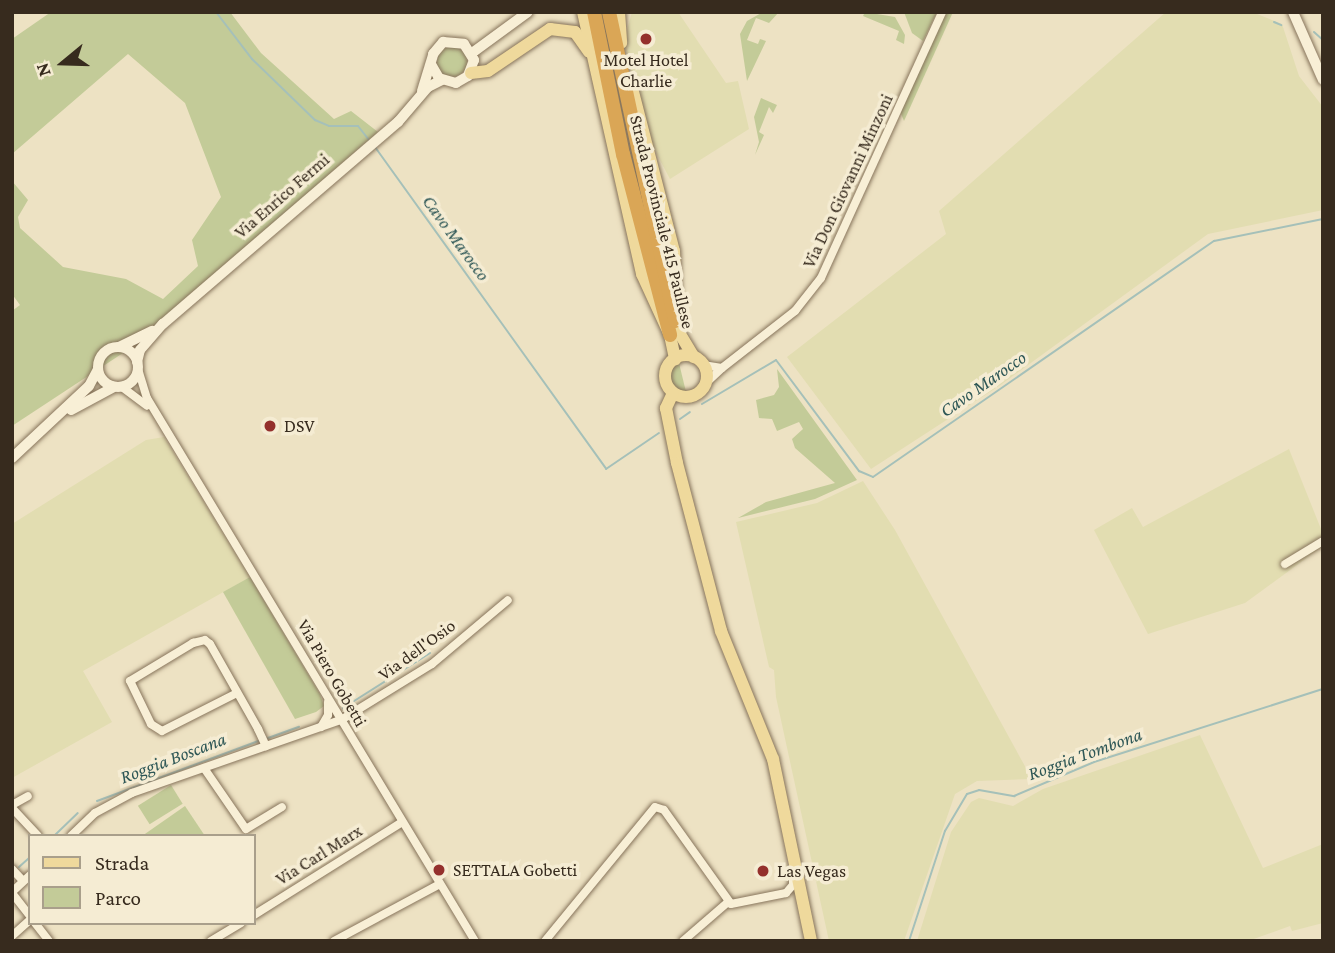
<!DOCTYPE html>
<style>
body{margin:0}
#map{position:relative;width:1335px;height:953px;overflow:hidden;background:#ede2c3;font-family:"Crimson Pro",serif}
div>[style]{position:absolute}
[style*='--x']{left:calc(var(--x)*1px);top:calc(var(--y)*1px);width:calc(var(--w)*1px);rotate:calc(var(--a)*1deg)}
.farmland>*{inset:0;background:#e2ddb1}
.green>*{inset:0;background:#c3cb98;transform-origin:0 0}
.round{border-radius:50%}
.stream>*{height:2px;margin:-1px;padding:0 1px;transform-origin:1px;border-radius:1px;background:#a5c0b9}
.roads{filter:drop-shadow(0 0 2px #87745b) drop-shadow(0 0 2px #87745b)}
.street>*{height:8px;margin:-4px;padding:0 4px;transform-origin:4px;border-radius:4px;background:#f8efd6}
.secondary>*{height:10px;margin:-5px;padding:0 5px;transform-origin:5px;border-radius:5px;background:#f8efd6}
.secondary>.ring{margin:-5px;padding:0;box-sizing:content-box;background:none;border:10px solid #f8efd6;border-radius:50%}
.primary>*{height:12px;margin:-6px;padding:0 6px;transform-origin:6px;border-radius:6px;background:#efd99c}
.primary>.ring{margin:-6px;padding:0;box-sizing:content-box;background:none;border:12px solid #efd99c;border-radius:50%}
.highway>*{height:14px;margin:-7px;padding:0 7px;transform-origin:7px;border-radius:7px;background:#daa656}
.dots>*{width:19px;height:19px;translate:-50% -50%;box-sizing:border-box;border:4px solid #f5ecd3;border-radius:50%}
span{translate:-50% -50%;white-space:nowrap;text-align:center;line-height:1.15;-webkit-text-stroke:7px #f5ecd3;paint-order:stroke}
.poi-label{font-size:18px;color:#372b1e}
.left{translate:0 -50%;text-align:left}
.street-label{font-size:18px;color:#372b1e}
.water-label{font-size:19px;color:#2e5756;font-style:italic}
.frame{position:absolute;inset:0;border:14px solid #372b1e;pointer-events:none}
.legend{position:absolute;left:28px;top:834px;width:228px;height:91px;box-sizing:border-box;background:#f5ecd3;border:2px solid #a99f8b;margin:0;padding:9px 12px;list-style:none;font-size:21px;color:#372b1e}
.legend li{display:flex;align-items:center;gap:14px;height:35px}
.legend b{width:35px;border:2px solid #a99f8b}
.north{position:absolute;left:28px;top:28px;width:70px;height:70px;-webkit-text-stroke:5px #f5ecd3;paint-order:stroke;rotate:251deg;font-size:19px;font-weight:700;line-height:28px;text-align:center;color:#372b1e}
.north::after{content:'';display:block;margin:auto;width:24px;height:32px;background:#372b1e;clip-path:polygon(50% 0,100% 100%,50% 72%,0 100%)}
</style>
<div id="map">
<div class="farmland">
<i style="clip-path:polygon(632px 12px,678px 12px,726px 83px,738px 81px,749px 129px,670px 179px,644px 130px,624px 41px)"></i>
<i style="clip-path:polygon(1166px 12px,1252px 12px,1282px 24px,1299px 76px,1323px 107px,1323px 210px,1208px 234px,999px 386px,871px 469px,787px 357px,946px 234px,939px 211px)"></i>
<i style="clip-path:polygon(164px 437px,250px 577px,83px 671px,112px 722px,12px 778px,12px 524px,146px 440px)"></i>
<i style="clip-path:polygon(1289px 449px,1323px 534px,1323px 546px,1245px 603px,1148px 634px,1094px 530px,1132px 508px,1143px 527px)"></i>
<i style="clip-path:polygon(863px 481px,895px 530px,1032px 779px,977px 781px,955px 794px,904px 941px,829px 941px,776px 697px,774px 670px,769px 667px,736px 522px,817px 503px)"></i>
<i style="clip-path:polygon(1200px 735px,1263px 868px,1323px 844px,1323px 923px,1292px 931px,1290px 926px,1248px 941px,917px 941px,951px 832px,971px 802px,979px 798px,1013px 806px,1043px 789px)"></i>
</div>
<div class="green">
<i style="clip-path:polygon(51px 12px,230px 12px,261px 53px,334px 119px,351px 111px,378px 132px,123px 353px,12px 426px,12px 311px,20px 305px,12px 294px,12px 181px,28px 200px,18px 217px,20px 228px,63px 267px,126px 279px,163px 299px,198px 266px,192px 240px,221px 197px,185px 103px,128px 54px,12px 154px,12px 39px)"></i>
<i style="clip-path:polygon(763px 12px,779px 12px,769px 23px,756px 18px,747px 40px,758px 44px,760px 39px,766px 41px,747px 81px,740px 34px,747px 21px)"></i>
<i style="clip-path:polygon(865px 12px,895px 17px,905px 35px,904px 44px,896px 40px,899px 31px,863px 16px)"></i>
<i style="clip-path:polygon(904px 12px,937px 12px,923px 41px,912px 33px)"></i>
<i style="clip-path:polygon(944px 12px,953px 12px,904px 121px,900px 111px)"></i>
<i class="round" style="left:437px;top:47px;width:30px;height:30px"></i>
<i style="clip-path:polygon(761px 98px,777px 105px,773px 113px,769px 107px,759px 132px,764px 135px,755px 155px,759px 142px,754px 117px)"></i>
<i style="clip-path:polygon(679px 363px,686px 392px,676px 391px,669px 383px,669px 371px)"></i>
<i style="clip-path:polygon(777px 369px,857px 480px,815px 499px,738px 518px,766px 502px,835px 483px,795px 448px,792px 439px,803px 429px,799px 422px,777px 431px,772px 419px,759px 418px,756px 400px,774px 395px,779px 387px)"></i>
<i style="clip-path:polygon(250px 577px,320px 694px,324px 706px,316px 712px,295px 719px,223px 592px)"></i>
<i style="left:171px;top:785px;width:22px;height:39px;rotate:58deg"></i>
<i style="clip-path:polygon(185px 806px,205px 836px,142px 836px)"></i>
</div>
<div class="stream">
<i style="--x:216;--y:12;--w:59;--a:52.5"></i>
<i style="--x:252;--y:59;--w:88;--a:44.1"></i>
<i style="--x:315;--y:120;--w:15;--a:23"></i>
<i style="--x:329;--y:126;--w:29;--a:0"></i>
<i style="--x:358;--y:126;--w:18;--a:52"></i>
<i style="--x:1274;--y:22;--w:8;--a:23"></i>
<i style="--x:1314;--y:32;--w:12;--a:42"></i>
<i style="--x:375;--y:147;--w:396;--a:54.3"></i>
<i style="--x:606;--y:469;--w:64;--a:-34.2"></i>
<i style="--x:702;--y:404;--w:86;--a:-30.7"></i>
<i style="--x:776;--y:360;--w:139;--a:53.2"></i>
<i style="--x:859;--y:471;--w:15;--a:23"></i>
<i style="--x:873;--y:477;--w:415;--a:-34.7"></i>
<i style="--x:1214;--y:241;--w:111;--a:-11.4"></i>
<i style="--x:680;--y:419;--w:12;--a:-35"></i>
<i style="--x:343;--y:708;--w:103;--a:-32.3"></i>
<i style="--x:268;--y:738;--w:33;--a:-20"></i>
<i style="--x:97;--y:801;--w:172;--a:-20.4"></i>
<i style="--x:54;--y:836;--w:33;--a:-44"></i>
<i style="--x:19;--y:867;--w:15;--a:-42"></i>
<i style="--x:909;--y:941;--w:116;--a:-71.9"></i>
<i style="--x:945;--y:831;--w:43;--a:-59.3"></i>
<i style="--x:967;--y:794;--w:13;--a:-18"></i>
<i style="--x:979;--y:790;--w:36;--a:10"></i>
<i style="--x:1014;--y:796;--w:87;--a:-23"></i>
<i style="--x:1094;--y:762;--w:240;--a:-17.7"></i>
</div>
<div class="roads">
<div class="street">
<i style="--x:703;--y:365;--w:19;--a:9"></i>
<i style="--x:722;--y:368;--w:22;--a:137"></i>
<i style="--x:722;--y:368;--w:93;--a:-38"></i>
<i style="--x:795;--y:311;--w:42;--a:-51.8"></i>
<i style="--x:821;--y:278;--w:292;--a:-65.5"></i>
<i style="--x:138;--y:369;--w:30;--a:73"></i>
<i style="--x:147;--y:398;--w:634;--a:58.87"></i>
<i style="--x:122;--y:387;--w:31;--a:37"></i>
<i style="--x:1285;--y:564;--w:44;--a:-31.2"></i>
<i style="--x:237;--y:693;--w:84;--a:153.1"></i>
<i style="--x:162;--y:731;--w:13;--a:-148"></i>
<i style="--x:151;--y:724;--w:48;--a:-116"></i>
<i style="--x:130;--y:681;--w:74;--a:-31.1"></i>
<i style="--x:193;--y:643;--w:12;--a:-14"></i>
<i style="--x:205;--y:640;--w:6;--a:39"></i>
<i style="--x:210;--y:644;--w:98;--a:60.5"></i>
<i style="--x:258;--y:729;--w:19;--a:65"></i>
<i style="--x:321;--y:727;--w:14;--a:-60"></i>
<i style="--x:328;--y:715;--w:13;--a:-90"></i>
<i style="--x:204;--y:768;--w:74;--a:55.5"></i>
<i style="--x:246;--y:829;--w:42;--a:-31.4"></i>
<i style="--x:12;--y:805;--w:18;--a:-29"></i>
<i style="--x:12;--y:808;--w:38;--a:47"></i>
<i style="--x:71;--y:836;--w:33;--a:-44"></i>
<i style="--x:95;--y:813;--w:42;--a:-28.4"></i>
<i style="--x:132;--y:793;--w:221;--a:-19.3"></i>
<i style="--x:341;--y:720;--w:107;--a:-31.6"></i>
<i style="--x:432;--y:664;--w:99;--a:-40.1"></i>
<i style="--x:12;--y:869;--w:16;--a:47"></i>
<i style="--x:12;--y:892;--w:25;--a:-43"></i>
<i style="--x:12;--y:893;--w:29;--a:52"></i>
<i style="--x:254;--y:915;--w:175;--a:-32.1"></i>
<i style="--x:35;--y:923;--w:23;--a:52"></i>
<i style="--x:12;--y:936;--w:24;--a:-42"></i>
<i style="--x:211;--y:941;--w:35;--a:-31"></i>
<i style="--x:334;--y:941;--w:120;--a:-28.3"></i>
<i style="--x:545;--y:941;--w:173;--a:-50.6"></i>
<i style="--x:655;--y:807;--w:9;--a:18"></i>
<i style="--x:664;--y:810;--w:115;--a:54.5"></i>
<i style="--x:731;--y:904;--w:56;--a:-11.3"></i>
<i style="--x:786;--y:893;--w:11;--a:-49"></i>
<i style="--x:793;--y:885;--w:10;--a:-90"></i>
<i style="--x:683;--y:941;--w:60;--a:-40.9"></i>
</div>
<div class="secondary">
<i style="--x:1293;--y:12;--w:74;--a:66.2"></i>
<i style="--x:472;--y:53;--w:69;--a:-36.2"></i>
<i style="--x:422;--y:91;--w:39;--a:-73"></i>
<i style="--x:433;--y:54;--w:16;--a:-50"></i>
<i style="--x:443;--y:42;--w:21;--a:5"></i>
<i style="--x:464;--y:44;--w:19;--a:58"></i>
<i style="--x:474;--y:60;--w:17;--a:111"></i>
<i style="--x:468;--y:76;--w:14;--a:150"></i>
<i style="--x:456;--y:83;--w:18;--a:-164"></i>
<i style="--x:439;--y:78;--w:16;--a:-120"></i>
<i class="ring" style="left:98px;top:347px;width:30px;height:30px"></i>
<i style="--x:119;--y:347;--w:37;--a:-26"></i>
<i style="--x:137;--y:362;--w:12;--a:-76"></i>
<i style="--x:140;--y:350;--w:35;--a:-49"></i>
<i style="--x:163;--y:324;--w:310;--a:-40.7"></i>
<i style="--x:398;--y:122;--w:46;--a:-49.4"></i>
<i style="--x:428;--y:87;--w:16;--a:-27"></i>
<i style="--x:71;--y:410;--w:49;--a:-28.1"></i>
<i style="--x:12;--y:458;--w:105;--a:-43.1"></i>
<i style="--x:89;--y:386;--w:19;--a:-62"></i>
</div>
<div class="primary">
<i style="--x:583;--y:12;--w:269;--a:77.3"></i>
<i style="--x:642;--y:274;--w:67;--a:65.3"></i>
<i style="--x:670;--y:335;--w:25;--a:78"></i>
<i style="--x:619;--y:12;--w:31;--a:86"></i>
<i style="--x:471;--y:73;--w:17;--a:-7"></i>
<i style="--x:488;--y:71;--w:75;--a:-34.1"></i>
<i style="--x:550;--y:29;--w:25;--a:7"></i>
<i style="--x:575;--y:32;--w:24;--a:55"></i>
<i style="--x:631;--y:84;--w:172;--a:75.6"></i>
<i style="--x:674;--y:251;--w:78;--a:87.8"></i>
<i style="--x:677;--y:329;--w:33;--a:59"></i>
<i class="ring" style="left:665px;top:355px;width:30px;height:30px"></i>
<i style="--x:673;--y:393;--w:17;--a:115"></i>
<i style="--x:666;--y:408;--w:56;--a:78.7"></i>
<i style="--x:677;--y:463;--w:174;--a:75.3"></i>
<i style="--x:721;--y:631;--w:138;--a:67.9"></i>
<i style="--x:773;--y:759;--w:186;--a:78.2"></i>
</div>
<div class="highway">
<i style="--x:594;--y:12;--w:145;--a:78.5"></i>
<i style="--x:623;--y:154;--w:187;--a:75.4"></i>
<i style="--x:609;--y:12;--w:316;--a:77.9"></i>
</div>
</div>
<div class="dots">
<i style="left:646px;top:39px;background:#94302c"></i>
<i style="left:270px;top:426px;background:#94302c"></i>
<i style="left:439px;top:870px;background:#94302c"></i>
<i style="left:763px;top:871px;background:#94302c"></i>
</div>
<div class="poi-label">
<span style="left:646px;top:71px">Motel Hotel<br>Charlie</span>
<span class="left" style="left:284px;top:426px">DSV</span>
<span class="left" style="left:453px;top:870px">SETTALA Gobetti</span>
<span class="left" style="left:777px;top:871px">Las Vegas</span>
</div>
<div class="street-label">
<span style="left:848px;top:181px;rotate:-65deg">Via Don Giovanni Minzoni</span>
<span style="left:282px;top:196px;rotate:-41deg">Via Enrico Fermi</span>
<span style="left:662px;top:222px;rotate:76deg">Strada Provinciale 415 Paullese</span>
<span style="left:417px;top:650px;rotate:-36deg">Via dell'Osio</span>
<span style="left:332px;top:673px;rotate:60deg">Via Piero Gobetti</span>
<span style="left:319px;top:855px;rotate:-32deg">Via Carl Marx</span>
</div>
<div class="water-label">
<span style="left:456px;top:238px;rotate:54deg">Cavo Marocco</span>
<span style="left:983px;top:384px;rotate:-35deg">Cavo Marocco</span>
<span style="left:1085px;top:754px;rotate:-20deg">Roggia Tombona</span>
<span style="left:173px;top:758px;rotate:-21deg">Roggia Boscana</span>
</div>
<div class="frame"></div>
<ul class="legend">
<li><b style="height:9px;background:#efd99c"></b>Strada</li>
<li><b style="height:19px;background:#c3cb98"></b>Parco</li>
</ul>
<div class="north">N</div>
</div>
